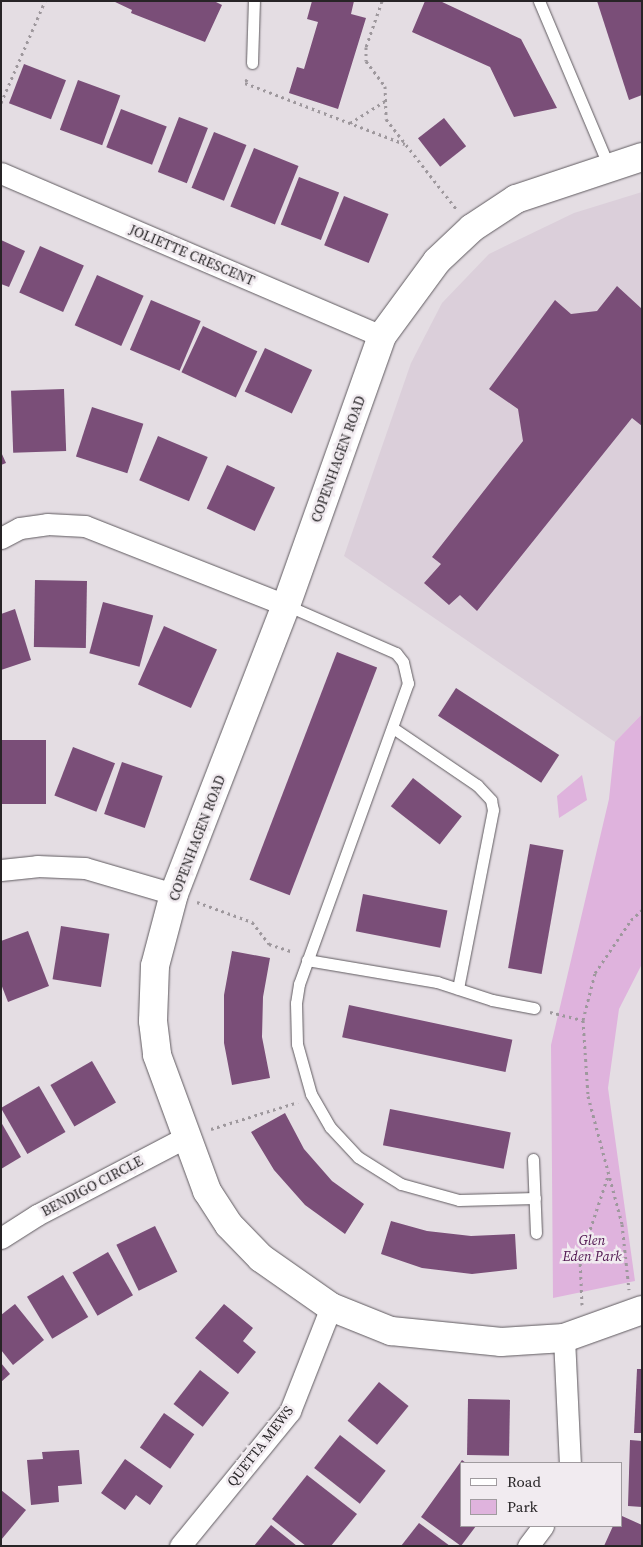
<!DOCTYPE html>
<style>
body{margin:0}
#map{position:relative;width:643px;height:1547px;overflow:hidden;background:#e4dde3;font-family:"Source Serif 4",serif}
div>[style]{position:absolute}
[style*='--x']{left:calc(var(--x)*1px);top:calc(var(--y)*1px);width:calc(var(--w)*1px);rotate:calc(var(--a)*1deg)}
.built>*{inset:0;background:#dbcfda}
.green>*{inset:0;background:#dfb3dd}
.building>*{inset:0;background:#7a4e78;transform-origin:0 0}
.path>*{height:3px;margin-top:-1.5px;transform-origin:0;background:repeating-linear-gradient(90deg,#9e989d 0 2.5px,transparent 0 6.5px)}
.roads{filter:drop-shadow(0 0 1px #605b60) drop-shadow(0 0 1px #605b60)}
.lane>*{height:11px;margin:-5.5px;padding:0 5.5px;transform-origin:5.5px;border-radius:5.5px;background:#fff}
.street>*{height:21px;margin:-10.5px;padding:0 10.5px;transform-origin:10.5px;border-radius:10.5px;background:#fff}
.secondary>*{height:28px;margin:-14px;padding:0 14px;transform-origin:14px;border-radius:14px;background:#fff}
span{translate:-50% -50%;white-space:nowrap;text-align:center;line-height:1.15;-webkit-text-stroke:5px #f1ebf0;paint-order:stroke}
.street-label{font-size:14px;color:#272426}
.park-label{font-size:14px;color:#501650;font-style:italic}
.frame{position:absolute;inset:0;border:2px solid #272426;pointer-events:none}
.legend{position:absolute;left:460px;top:1462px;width:162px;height:65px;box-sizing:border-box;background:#f1ebf0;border:1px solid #a09b9f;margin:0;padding:6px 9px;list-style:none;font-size:15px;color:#272426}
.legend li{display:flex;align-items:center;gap:10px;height:25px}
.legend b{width:25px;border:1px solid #a09b9f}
</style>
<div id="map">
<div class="built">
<i style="clip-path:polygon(642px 192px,642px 714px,615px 742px,344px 556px,411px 363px,442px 303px,489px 254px,574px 213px)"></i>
</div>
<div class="green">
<i style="clip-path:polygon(642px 714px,642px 964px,619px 1009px,608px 1088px,635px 1281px,553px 1298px,551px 1045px,609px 799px,615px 742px)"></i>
<i style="clip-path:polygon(582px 775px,587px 800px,559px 818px,557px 796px)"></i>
</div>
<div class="building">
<i style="clip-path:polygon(113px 1px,214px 1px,222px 5px,205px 42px,131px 13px,132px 10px)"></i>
<i style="clip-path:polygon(312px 1px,354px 1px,351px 14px,366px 18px,338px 109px,289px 93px,297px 67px,304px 69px,318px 22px,307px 19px)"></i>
<i style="clip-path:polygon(425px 1px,440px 1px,521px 39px,557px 108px,514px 117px,490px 67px,412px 32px)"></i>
<i style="clip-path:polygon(597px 1px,642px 1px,642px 95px,629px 100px)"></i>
<i style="left:24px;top:64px;width:45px;height:42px;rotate:21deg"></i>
<i style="left:78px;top:80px;width:45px;height:53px;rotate:20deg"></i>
<i style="left:121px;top:109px;width:49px;height:41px;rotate:21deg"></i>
<i style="left:179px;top:117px;width:31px;height:59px;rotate:21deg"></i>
<i style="left:444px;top:118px;width:36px;height:33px;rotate:52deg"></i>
<i style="left:214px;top:132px;width:35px;height:60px;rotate:22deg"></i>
<i style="left:254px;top:148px;width:48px;height:63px;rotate:22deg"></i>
<i style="left:299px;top:177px;width:43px;height:51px;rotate:21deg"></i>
<i style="left:344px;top:196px;width:48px;height:53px;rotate:22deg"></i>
<i style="clip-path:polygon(1px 240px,25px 251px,9px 287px,1px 284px)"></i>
<i style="left:40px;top:246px;width:48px;height:51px;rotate:24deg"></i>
<i style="left:97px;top:275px;width:51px;height:55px;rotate:24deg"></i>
<i style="clip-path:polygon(617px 286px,642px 309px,642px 426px,632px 418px,477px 611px,460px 595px,449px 605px,424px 583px,441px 564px,432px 557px,523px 441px,518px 409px,489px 389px,555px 300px,571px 314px,597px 311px)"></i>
<i style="left:151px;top:300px;width:54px;height:54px;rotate:23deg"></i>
<i style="left:203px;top:326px;width:60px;height:51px;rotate:25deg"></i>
<i style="left:265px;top:348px;width:52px;height:48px;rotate:25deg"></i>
<i style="left:64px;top:389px;width:62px;height:53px;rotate:88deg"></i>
<i style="left:92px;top:407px;width:54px;height:52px;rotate:18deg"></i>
<i style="left:158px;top:436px;width:54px;height:48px;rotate:23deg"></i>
<i style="clip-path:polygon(1px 452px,6px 463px,1px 465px)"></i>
<i style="left:227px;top:465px;width:53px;height:48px;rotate:25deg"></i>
<i style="left:35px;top:580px;width:52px;height:67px;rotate:1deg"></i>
<i style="left:103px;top:602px;width:52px;height:53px;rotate:15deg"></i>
<i style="clip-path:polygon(15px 609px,31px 660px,1px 670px,1px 614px)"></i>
<i style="left:164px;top:626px;width:58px;height:64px;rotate:24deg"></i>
<i style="left:337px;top:652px;width:43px;height:244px;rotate:21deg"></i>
<i style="left:456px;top:688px;width:123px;height:33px;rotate:33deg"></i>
<i style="left:1px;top:740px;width:45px;height:64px"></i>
<i style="left:73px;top:747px;width:45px;height:52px;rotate:21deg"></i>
<i style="left:122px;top:762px;width:43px;height:55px;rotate:19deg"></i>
<i style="left:413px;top:778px;width:62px;height:36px;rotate:38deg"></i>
<i style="left:530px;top:844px;width:34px;height:126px;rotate:10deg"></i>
<i style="left:363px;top:894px;width:86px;height:38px;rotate:11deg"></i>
<i style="left:61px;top:926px;width:49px;height:54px;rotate:9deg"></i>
<i style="clip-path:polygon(28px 931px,49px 986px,8px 1002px,1px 984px,1px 941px)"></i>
<i style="clip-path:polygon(232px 951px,270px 958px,263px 997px,262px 1037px,270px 1078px,232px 1085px,224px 1043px,224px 995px)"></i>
<i style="left:349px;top:1005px;width:167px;height:33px;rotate:12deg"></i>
<i style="left:92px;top:1061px;width:48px;height:48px;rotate:60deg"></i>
<i style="left:39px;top:1086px;width:53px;height:44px;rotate:60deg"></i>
<i style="left:390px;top:1109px;width:123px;height:37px;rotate:11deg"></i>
<i style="clip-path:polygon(285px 1113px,304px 1149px,332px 1181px,364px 1204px,345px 1234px,305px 1205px,274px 1170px,251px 1132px)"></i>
<i style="clip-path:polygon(1px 1122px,21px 1157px,1px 1169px)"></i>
<i style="clip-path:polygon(391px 1221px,427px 1231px,471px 1236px,515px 1234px,517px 1269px,472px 1274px,422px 1268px,381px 1254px)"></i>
<i style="left:155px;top:1226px;width:51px;height:43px;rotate:64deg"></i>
<i style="left:108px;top:1252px;width:50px;height:41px;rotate:60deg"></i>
<i style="left:63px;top:1275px;width:49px;height:42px;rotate:59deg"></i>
<i style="clip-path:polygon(15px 1304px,44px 1340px,13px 1365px,1px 1350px,1px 1315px)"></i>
<i style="clip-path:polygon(224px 1304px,253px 1328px,243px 1341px,256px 1352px,238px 1374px,195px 1338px)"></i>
<i style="clip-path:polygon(1px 1363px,10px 1374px,1px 1382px)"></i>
<i style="clip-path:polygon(637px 1369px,642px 1369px,642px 1433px,634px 1433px)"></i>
<i style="left:200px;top:1370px;width:37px;height:43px;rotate:38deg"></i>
<i style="left:379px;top:1382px;width:38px;height:50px;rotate:39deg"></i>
<i style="left:468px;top:1399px;width:42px;height:56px;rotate:1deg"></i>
<i style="left:164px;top:1413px;width:37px;height:42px;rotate:35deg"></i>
<i style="left:340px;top:1435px;width:58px;height:42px;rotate:38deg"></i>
<i style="clip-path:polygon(630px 1440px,642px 1441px,642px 1507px,628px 1506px)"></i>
<i style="clip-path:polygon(79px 1450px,82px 1484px,58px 1486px,59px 1502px,31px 1505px,27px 1460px,43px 1459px,42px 1452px)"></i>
<i style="clip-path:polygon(125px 1459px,163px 1486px,150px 1505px,136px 1495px,125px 1510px,101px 1493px)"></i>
<i style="clip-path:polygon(462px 1460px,466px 1463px,462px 1463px,462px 1526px,476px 1526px,461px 1546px,421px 1517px)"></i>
<i style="clip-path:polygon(307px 1475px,357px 1514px,331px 1546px,306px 1546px,272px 1519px)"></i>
<i style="clip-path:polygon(1px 1490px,26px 1510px,1px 1540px)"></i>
<i style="clip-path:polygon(622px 1516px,642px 1525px,642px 1546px,604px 1546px,613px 1526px,622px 1526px)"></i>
<i style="clip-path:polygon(419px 1523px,450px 1546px,401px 1546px)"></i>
<i style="clip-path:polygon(271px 1525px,297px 1546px,254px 1546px)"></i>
</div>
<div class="path">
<i style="--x:382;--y:1;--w:49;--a:109.2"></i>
<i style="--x:366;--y:47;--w:14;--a:90"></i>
<i style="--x:366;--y:61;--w:31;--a:53"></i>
<i style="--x:385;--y:86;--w:33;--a:88"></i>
<i style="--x:386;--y:119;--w:115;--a:52"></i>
<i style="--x:247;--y:79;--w:4;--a:117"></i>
<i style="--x:245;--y:83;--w:171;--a:20.9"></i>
<i style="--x:1;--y:103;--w:111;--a:-66.7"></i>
<i style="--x:350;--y:123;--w:41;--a:-32.2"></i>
<i style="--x:197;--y:902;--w:59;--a:20"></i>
<i style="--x:252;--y:922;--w:28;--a:52"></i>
<i style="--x:269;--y:944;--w:25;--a:18"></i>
<i style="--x:550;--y:1012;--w:34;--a:14"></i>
<i style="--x:583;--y:1020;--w:49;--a:-75.7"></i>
<i style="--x:595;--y:973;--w:64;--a:-55.8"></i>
<i style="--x:631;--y:920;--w:15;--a:-42"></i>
<i style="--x:583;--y:1020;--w:76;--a:86.2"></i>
<i style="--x:588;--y:1096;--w:132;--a:75.1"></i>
<i style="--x:622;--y:1224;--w:66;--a:83.9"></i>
<i style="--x:211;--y:1129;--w:91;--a:-17.2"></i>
<i style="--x:582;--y:1305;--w:45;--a:-92.5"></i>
<i style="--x:580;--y:1260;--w:89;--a:-71.6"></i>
</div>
<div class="roads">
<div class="lane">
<i style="--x:539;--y:1;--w:180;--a:67.1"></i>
<i style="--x:252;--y:63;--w:62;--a:-88.2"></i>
<i style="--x:286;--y:605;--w:120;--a:23.6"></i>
<i style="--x:396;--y:653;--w:11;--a:52"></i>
<i style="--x:403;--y:662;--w:22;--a:77"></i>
<i style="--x:408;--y:683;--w:320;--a:109.9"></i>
<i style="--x:299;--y:984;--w:19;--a:99"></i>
<i style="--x:296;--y:1003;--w:41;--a:88.6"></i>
<i style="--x:297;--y:1044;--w:52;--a:74.4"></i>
<i style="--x:311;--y:1094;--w:38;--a:60"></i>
<i style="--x:330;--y:1127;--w:41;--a:47"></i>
<i style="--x:358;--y:1157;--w:51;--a:32.1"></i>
<i style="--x:401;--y:1184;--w:60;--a:15.4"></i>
<i style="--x:459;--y:1200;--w:76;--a:-1.5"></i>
<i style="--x:393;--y:728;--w:102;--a:34.2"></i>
<i style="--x:477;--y:785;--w:21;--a:47"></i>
<i style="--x:491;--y:800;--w:10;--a:79"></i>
<i style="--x:493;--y:810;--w:182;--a:101.1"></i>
<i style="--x:307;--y:960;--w:132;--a:9.6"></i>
<i style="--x:437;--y:982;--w:58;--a:18.1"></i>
<i style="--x:492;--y:1000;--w:43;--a:10.8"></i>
<i style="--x:533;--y:1159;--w:74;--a:87.7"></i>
</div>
<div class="street">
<i style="--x:1;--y:173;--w:414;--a:23.2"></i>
<i style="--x:1;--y:538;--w:21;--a:-28"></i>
<i style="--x:20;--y:528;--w:27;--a:-8"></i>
<i style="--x:47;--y:524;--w:38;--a:3"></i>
<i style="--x:85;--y:526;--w:216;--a:21.5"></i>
<i style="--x:1;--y:870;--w:36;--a:-6"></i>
<i style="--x:37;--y:866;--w:48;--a:2.4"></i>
<i style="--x:85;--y:868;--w:93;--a:16.3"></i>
<i style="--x:1;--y:1238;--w:43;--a:-32.6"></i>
<i style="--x:37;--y:1215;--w:168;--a:-27.6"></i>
<i style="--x:564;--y:1338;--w:125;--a:87.3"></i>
<i style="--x:180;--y:1546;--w:174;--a:-50.8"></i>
<i style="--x:290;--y:1411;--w:112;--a:-68.5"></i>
<i style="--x:528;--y:1546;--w:25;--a:-53"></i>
</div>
<div class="secondary">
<i style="--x:642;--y:157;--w:133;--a:161.6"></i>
<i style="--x:516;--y:199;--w:53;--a:146.6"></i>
<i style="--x:472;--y:228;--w:48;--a:136.7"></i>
<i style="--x:437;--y:261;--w:93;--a:126.3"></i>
<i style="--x:382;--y:336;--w:286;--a:109.6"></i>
<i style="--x:286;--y:605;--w:310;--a:111.2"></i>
<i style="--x:174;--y:894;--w:74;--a:104.8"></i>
<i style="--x:155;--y:966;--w:55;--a:92.1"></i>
<i style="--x:153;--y:1021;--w:34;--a:83"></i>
<i style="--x:157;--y:1055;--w:145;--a:69.8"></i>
<i style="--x:207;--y:1191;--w:40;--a:57.1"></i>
<i style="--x:229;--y:1225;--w:46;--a:45.9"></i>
<i style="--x:261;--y:1258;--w:85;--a:35"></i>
<i style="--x:331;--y:1307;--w:65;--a:21.8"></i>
<i style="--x:391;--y:1331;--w:111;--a:5.7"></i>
<i style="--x:501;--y:1342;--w:63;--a:-3.6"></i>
<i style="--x:564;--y:1338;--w:83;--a:-19.7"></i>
</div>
</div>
<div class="street-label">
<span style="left:192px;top:255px;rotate:23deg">JOLIETTE CRESCENT</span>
<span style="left:338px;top:459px;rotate:-70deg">COPENHAGEN ROAD</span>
<span style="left:197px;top:838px;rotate:-69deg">COPENHAGEN ROAD</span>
<span style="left:92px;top:1186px;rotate:-28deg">BENDIGO CIRCLE</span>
<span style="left:260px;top:1446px;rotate:-52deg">QUETTA MEWS</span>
</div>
<div class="park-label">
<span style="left:592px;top:1248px">Glen<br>Eden Park</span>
</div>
<div class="frame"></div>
<ul class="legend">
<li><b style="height:6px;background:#fff"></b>Road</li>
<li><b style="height:14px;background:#dfb3dd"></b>Park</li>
</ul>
</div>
